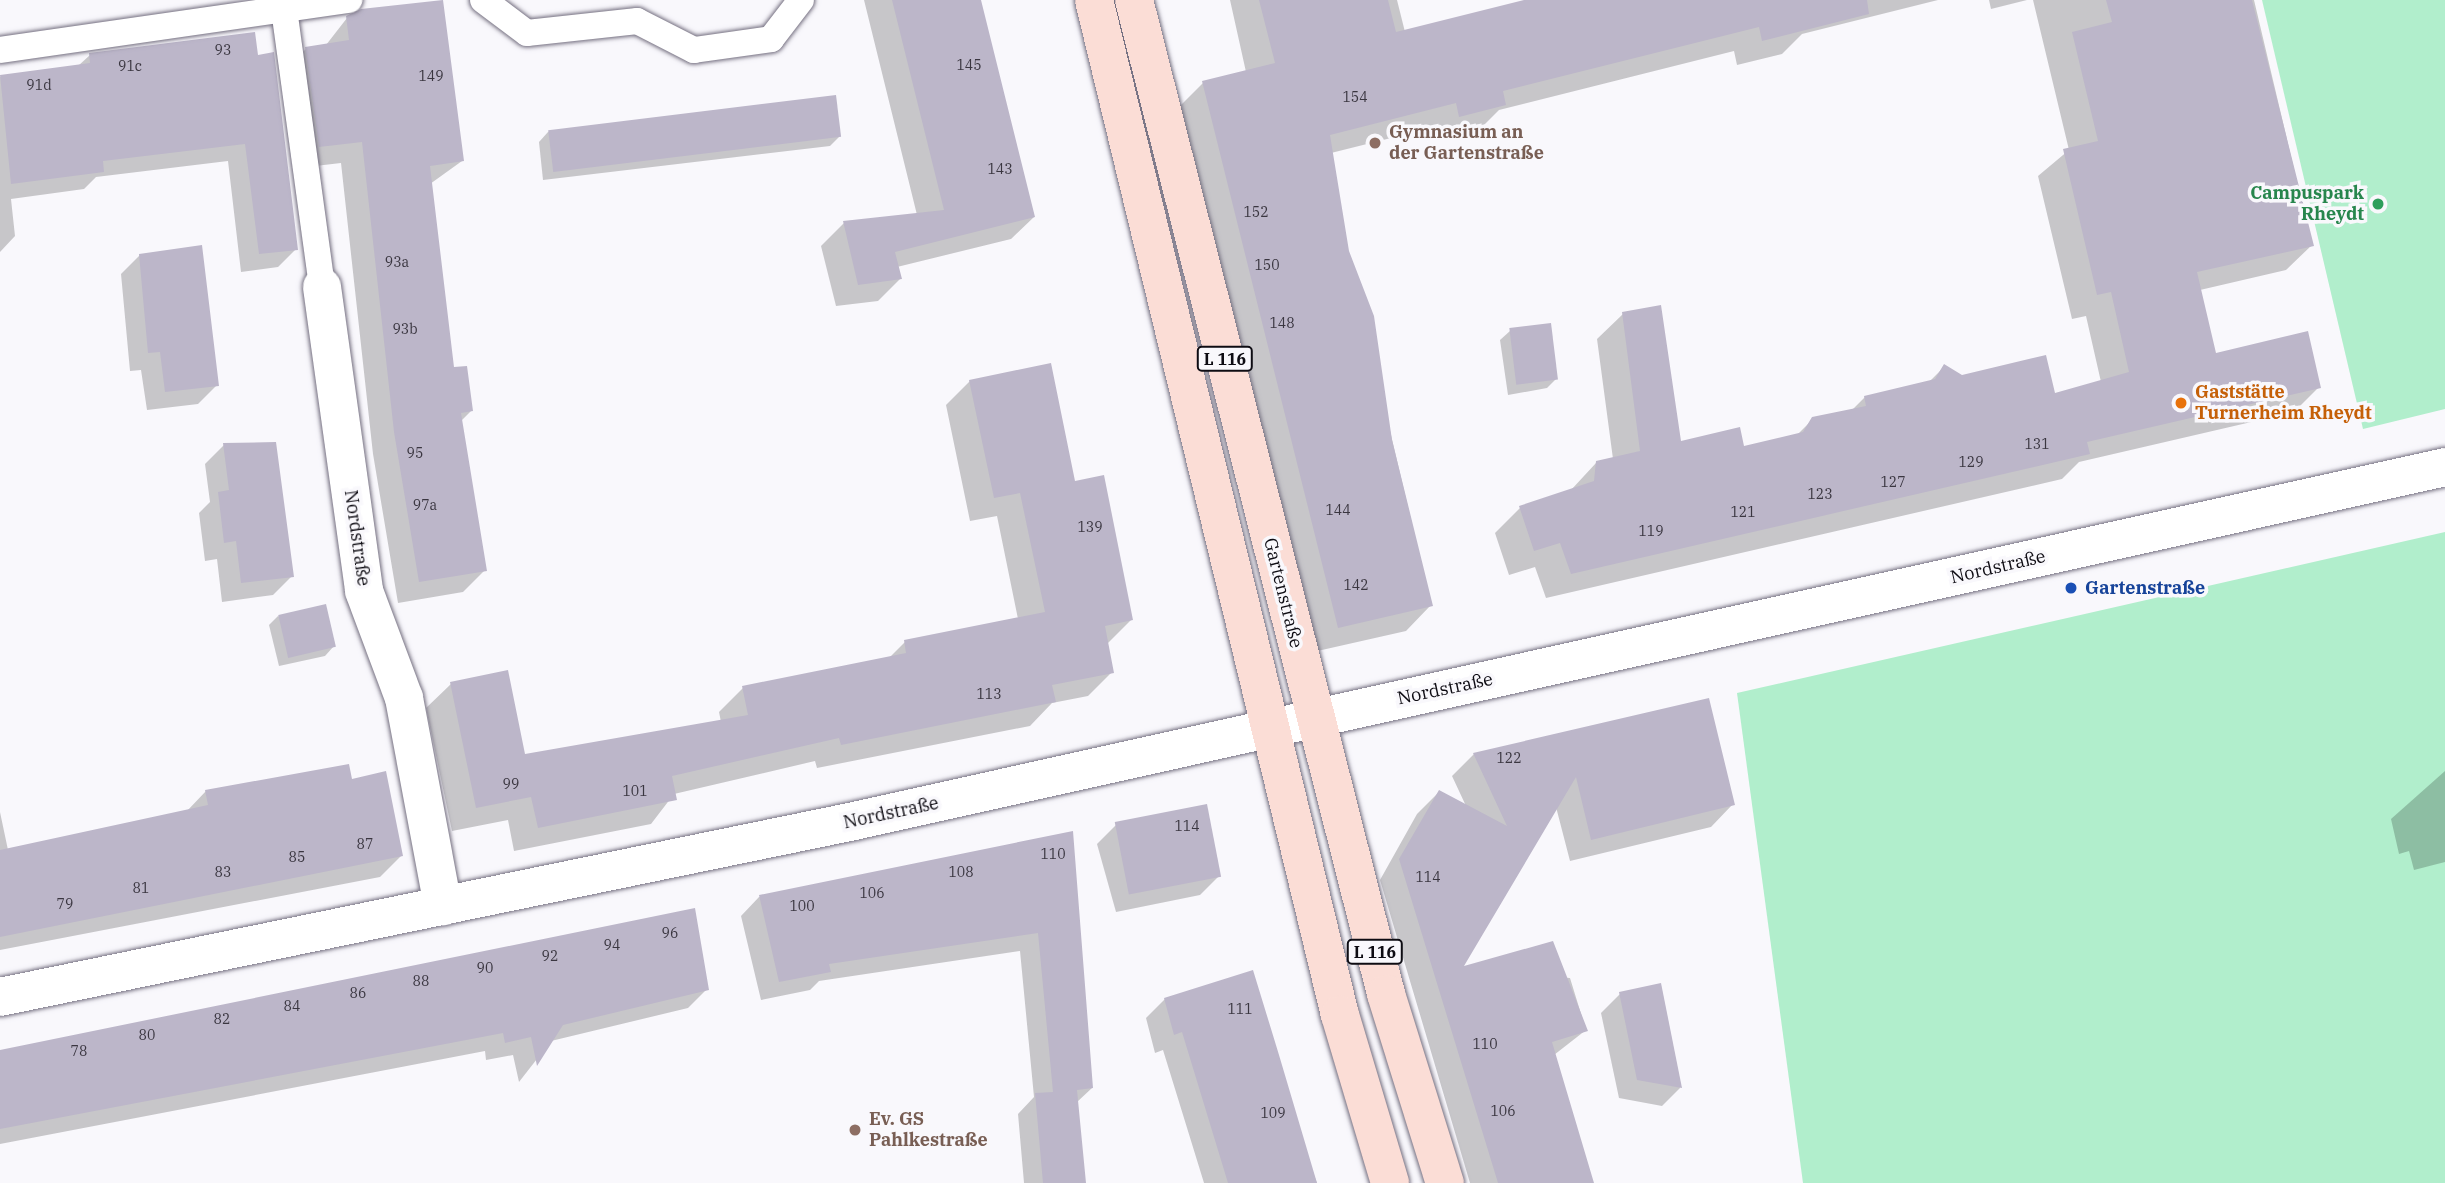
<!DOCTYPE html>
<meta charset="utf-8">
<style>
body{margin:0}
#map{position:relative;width:2445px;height:1183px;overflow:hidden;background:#f9f8fc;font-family:"IBM Plex Serif",serif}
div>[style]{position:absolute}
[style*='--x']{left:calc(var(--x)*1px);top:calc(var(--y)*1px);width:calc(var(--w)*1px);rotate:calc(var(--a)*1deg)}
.green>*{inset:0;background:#b1eecc}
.shadow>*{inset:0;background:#0003}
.building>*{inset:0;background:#bcb6c9;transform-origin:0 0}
.roads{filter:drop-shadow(0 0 2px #757081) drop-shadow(0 0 2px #757081)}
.lane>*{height:26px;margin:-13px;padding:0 13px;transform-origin:13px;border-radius:13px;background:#fff}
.street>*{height:38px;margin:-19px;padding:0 19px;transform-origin:19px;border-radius:19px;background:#fff}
.secondary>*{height:38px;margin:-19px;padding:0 19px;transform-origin:19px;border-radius:19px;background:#fff}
.primary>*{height:38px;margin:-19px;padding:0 19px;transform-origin:19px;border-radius:19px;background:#fbddd6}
.dots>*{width:19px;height:19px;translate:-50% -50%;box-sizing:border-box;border:4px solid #f9f8fc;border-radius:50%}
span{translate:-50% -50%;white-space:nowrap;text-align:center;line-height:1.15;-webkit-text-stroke:7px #f9f8fc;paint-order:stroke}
.number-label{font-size:14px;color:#3a3640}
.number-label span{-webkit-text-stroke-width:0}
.shield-label span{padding:2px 5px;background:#f9f8fc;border:2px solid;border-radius:5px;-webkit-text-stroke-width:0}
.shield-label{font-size:16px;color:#0e0c13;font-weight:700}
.education-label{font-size:18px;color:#785e54;font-weight:700}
.left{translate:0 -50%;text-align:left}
.leisure-label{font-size:18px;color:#27864d;font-weight:700}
.right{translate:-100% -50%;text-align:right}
.food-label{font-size:18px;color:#c56008;font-weight:700}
.street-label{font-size:18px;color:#0e0c13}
.transit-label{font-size:18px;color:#164399;font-weight:700}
</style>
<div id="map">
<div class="green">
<i style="clip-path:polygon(2262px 0,2445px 0,2445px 409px,2363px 429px)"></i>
<i style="clip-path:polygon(2445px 532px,2445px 1183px,1803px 1183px,1737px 693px)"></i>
</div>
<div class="shadow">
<i style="clip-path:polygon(864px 0,979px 0,1034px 217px,1011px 239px,897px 267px,900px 279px,878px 301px,836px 306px,821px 246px,844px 223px,917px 215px)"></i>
<i style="clip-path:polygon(1230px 0,1397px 0,1405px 32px,1531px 0,1938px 0,1802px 34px,1782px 54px,1737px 65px,1734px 51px,1499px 110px,1479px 130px,1434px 141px,1431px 128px,1331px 153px,1348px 252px,1431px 605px,1406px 631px,1313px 652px,1178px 108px,1203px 83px,1246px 72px)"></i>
<i style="clip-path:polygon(1989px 0,2027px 0,1991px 9px)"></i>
<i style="clip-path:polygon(2033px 0,2254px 0,2312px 245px,2286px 270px,2200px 290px,2215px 355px,2319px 387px,2294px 412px,2079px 462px,2062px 479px,1546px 598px,1535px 567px,1509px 575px,1495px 533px,1520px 508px,1571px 490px,1596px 463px,1613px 459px,1597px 339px,1623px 314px,1679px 443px,1743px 448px,1797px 435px,1813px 419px,1851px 411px,1865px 397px,1929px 382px,1944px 367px,1961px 377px,2053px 395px,2101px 382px,2086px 316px,2072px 319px,2038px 176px,2069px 150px)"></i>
<i style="clip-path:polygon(347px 18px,462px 161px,430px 184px,452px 369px,471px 411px,460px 422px,485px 570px,463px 592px,398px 603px,373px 454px,341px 163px,298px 168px,284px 70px,306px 49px,326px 45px)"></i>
<i style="clip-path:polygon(253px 34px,296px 249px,278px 267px,241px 272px,228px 161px,96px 177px,84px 189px,11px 199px,15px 236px,0 252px,0 77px,78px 66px,90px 55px)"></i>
<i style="clip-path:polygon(548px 132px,839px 137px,830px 146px,543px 180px,539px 142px)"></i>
<i style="clip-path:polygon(140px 255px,217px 385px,198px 404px,147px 410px,141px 370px,130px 371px,121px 274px)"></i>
<i style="clip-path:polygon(1510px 331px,1556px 379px,1547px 388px,1508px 395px,1500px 340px)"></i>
<i style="clip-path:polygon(970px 381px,1074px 483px,1131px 620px,1107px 644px,1112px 672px,1088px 696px,1052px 703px,1030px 726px,817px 768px,815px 761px,674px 794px,651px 824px,514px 851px,508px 820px,452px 831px,426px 708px,451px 684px,523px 756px,721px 722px,719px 712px,743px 688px,888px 659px,905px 642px,1018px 619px,997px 516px,970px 521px,946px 405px)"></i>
<i style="clip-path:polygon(224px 445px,292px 576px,273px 595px,222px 602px,217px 559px,205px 561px,199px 513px,210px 502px,205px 464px)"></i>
<i style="clip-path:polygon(278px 616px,334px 646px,325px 656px,279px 666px,269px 625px)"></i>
<i style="clip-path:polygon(1474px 754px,1733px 804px,1711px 827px,1570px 861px,1556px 807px,1461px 969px,1570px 978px,1586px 1030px,1554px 1055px,1592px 1183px,1470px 1183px,1380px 880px,1417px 814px,1439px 792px,1466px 806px,1452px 776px)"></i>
<i style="clip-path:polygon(2445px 771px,2445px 862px,2414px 870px,2409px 851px,2399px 854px,2391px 819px)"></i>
<i style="clip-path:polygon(350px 781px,401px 856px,380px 877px,0 950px,0 812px,8px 850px,186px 812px,206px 791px)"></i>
<i style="clip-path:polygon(1116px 825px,1219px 876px,1200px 895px,1116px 912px,1097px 844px)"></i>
<i style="clip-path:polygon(1072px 834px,1092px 1088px,1076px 1103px,1084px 1183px,1024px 1183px,1018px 1114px,1034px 1097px,1020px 951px,819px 981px,810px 990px,761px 1000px,741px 916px,759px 897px)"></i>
<i style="clip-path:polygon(1659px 985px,1680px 1088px,1662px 1106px,1619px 1098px,1601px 1013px,1620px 994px)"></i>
<i style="clip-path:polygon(707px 989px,688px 1008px,551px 1041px,519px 1082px,513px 1055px,486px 1060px,485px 1051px,0 1144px,0 1055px)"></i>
<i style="clip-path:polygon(1165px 999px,1311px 1167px,1317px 1183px,1204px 1183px,1163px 1050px,1155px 1053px,1146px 1018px)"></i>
</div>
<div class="building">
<i style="clip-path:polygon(443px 0,464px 161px,430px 166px,454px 367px,467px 366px,473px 411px,461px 413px,487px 571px,419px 582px,394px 432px,362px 142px,319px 147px,305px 47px,349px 40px,346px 16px,361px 9px)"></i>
<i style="clip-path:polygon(892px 0,981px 0,1035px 217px,895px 252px,902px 279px,858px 285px,843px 221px,944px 210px)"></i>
<i style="clip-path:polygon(1259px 0,1388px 0,1396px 32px,1524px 0,1867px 0,1869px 14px,1762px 41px,1759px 27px,1503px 91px,1506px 105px,1459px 117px,1456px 103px,1330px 135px,1349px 251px,1374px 316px,1392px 440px,1433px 606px,1338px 628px,1202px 81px,1275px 63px)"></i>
<i style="clip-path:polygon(2106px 0,2252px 0,2314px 246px,2197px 272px,2216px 353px,2308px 331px,2321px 388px,2087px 442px,2090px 454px,1571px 574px,1560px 543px,1534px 551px,1519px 506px,1594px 481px,1596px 461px,1640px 451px,1622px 312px,1661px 305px,1681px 441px,1740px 427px,1744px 446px,1803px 432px,1812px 417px,1866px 406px,1864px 396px,1935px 379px,1944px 364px,1962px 375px,2046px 355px,2055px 393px,2129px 372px,2111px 292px,2097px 295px,2063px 149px,2098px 141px,2072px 32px,2112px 22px)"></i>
<i style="clip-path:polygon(255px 32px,258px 55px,274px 52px,298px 250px,259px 254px,245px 144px,103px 161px,104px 172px,11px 184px,0 75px,90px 63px,89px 53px)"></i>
<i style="left:836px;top:95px;width:42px;height:290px;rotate:83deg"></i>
<i style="clip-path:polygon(202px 245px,219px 386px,165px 392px,160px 352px,148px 353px,139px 254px)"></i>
<i style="left:1551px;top:323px;width:57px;height:42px;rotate:83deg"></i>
<i style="clip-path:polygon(1051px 363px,1075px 481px,1104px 475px,1133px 620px,1105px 626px,1114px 673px,1052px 685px,1056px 702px,841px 745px,839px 738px,672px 776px,677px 800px,538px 828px,531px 797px,476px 808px,450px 682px,508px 670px,525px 754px,748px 715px,742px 686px,906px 653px,904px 640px,1045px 612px,1020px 493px,994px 498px,969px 380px)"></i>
<i style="clip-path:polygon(276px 442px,294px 577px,241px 583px,236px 541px,224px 543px,218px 492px,229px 490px,223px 443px)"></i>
<i style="left:326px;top:604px;width:44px;height:49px;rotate:77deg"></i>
<i style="clip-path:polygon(1709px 698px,1735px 805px,1591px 840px,1576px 777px,1464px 966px,1553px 941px,1588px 1031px,1552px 1042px,1594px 1183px,1498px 1183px,1399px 859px,1439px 790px,1507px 826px,1473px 753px)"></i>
<i style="clip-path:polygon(349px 764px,352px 779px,386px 771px,403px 856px,0 937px,0 850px,208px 805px,205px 790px)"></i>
<i style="left:1207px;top:804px;width:74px;height:94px;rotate:79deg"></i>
<i style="clip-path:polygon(1073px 831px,1093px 1088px,1077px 1090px,1086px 1183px,1043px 1183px,1035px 1093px,1053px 1092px,1038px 933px,829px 964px,831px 972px,779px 982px,759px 895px)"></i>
<i style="clip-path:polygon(695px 908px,709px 990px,563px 1025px,537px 1066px,531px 1037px,505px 1043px,503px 1033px,0 1129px,0 1050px)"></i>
<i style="clip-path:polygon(1253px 970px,1279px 1055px,1317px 1183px,1228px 1183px,1182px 1032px,1174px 1035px,1164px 998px)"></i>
<i style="clip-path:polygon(1661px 983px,1682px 1088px,1637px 1080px,1619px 992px)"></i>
</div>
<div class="roads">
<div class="lane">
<i style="--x:483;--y:0;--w:55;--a:36.9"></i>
<i style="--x:527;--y:33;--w:111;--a:-6.2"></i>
<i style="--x:637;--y:21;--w:64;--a:27"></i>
<i style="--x:694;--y:50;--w:78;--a:-8.1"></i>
<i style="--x:771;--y:39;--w:49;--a:-52.4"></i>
<i style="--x:284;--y:9;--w:281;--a:82.2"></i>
<i style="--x:0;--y:50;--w:353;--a:-8.2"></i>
</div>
<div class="street">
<i style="--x:322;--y:287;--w:307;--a:82.1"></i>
<i style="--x:364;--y:591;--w:114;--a:69.5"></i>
<i style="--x:404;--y:698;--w:212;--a:79.4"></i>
</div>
<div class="secondary">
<i style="--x:0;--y:997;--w:872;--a:-11.64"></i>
<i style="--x:854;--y:821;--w:1630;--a:-12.54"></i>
</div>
<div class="primary">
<i style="--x:1094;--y:0;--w:1044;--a:76.38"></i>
<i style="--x:1340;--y:1015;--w:175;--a:73.4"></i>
<i style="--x:1134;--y:0;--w:1025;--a:75.77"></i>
<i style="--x:1386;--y:994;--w:198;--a:72.7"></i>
</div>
</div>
<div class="dots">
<i style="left:1375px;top:143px;background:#8d6e63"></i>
<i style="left:2378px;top:204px;background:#2e9e5b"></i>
<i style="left:2181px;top:403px;background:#e8710a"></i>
<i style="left:2071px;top:588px;background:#1a4fb4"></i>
<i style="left:855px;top:1130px;background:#8d6e63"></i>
</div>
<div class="number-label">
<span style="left:223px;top:50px">93</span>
<span style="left:969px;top:65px">145</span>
<span style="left:130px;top:66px">91c</span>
<span style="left:431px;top:76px">149</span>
<span style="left:39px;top:85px">91d</span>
<span style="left:1355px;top:97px">154</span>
<span style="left:1000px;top:169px">143</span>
<span style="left:1256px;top:212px">152</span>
<span style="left:397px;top:262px">93a</span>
<span style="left:1267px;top:265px">150</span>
<span style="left:1282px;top:323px">148</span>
<span style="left:405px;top:329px">93b</span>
<span style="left:2037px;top:444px">131</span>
<span style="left:415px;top:453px">95</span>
<span style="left:1971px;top:462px">129</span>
<span style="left:1893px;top:482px">127</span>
<span style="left:1820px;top:494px">123</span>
<span style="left:425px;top:505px">97a</span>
<span style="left:1338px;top:510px">144</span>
<span style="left:1743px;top:512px">121</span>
<span style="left:1090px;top:527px">139</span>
<span style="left:1651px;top:531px">119</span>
<span style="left:1356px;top:585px">142</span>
<span style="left:989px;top:694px">113</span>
<span style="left:1509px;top:758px">122</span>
<span style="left:511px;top:784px">99</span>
<span style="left:635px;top:791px">101</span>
<span style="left:1187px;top:826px">114</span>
<span style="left:365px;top:844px">87</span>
<span style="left:1053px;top:854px">110</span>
<span style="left:297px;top:857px">85</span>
<span style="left:223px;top:872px">83</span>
<span style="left:961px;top:872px">108</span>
<span style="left:1428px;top:877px">114</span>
<span style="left:141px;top:888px">81</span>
<span style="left:872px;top:893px">106</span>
<span style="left:65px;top:904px">79</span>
<span style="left:802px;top:906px">100</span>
<span style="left:670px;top:933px">96</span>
<span style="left:612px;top:945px">94</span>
<span style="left:550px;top:956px">92</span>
<span style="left:485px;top:968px">90</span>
<span style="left:421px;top:981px">88</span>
<span style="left:358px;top:993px">86</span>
<span style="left:292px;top:1006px">84</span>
<span style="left:1240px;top:1009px">111</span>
<span style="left:222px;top:1019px">82</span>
<span style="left:147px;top:1035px">80</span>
<span style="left:1485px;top:1044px">110</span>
<span style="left:79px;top:1051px">78</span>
<span style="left:1503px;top:1111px">106</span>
<span style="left:1273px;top:1113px">109</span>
</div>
<div class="shield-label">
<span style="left:1225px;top:359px">L 116</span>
<span style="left:1375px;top:952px">L 116</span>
</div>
<div class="education-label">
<span class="left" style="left:1389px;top:143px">Gymnasium an<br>der Gartenstraße</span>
<span class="left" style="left:869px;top:1130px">Ev. GS<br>Pahlkestraße</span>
</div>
<div class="leisure-label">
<span class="right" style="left:2364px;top:204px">Campuspark<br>Rheydt</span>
</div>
<div class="food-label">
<span class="left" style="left:2195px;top:403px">Gaststätte<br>Turnerheim Rheydt</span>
</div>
<div class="street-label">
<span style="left:357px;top:538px;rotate:82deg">Nordstraße</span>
<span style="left:1998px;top:567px;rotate:-13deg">Nordstraße</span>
<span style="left:1283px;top:593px;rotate:76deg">Gartenstraße</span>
<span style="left:1445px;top:689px;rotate:-12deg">Nordstraße</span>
<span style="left:891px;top:813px;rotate:-12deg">Nordstraße</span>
</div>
<div class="transit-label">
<span class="left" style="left:2085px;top:588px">Gartenstraße</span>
</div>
</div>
